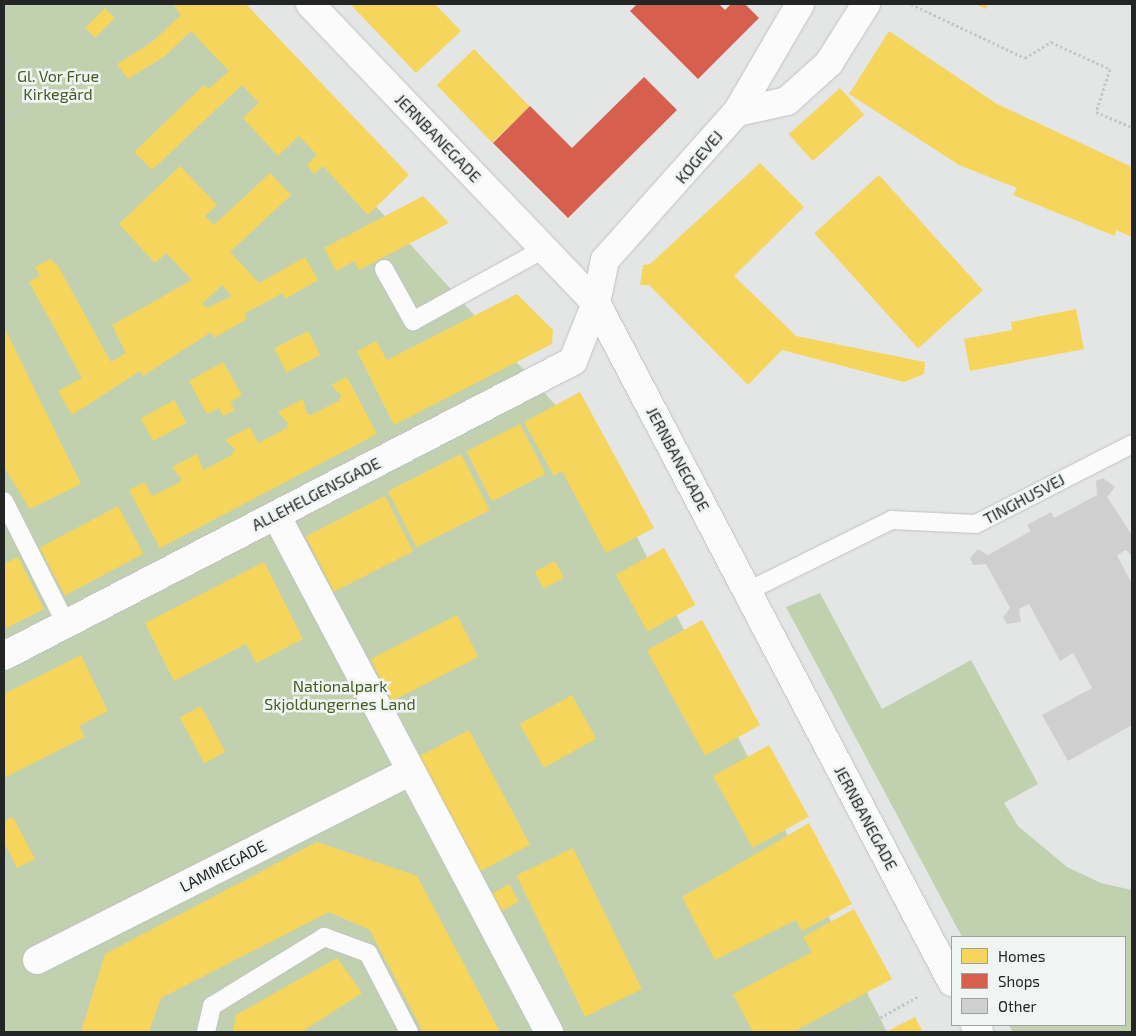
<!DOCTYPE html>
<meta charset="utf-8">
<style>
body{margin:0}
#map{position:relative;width:1136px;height:1036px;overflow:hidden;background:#e4e6e5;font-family:"Exo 2",sans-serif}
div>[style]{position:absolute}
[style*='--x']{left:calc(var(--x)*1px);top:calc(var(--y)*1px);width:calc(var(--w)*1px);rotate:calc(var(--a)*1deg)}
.green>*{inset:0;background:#c1d1b0}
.homes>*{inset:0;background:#f6d55c;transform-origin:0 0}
.shops>*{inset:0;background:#d6604d}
.building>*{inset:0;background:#cecfce}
.path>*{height:3px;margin-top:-1.5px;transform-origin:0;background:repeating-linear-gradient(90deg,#c6c6c6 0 2.5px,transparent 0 5px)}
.roads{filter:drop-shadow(0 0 1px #c0c2c1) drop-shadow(0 0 1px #c0c2c1)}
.lane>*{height:18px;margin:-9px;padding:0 9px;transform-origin:9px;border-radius:9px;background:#fbfbfb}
.street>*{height:28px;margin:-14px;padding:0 14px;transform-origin:14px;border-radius:14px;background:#fbfbfb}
.secondary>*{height:28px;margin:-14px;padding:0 14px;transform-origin:14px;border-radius:14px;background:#fbfbfb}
span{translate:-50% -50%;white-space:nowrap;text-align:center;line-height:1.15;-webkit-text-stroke:5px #f0f5f4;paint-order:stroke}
.park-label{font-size:16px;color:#445c22}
.street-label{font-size:16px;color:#242626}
.frame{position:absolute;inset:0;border:5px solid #242626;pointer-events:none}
.legend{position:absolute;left:951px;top:936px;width:175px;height:90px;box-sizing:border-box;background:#f0f5f4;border:1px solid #9ea2a2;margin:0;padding:6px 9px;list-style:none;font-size:15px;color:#242626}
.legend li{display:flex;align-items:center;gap:10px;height:25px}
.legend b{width:25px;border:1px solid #9ea2a2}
</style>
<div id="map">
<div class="green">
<i style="clip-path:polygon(4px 4px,193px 4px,589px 442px,887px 1032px,4px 1032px)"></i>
<i style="clip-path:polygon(820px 593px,882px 709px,971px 660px,1038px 784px,1004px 803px,1018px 826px,1067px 867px,1101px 883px,1132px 890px,1132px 1032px,1013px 1032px,1009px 1025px,1125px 1025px,1125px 937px,962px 937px,786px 607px)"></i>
</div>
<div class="homes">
<i style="clip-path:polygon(173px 4px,246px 4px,409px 175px,368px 215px,323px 166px,314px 174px,307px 165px,317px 155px,299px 136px,278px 156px,243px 118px,259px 103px,242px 85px,152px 170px,134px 152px,204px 85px,209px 89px,229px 71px,191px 31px,165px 56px,128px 79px,117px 64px,152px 42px,181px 15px)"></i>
<i style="clip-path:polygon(350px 4px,435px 4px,461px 31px,416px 73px)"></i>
<i style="clip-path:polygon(975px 4px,988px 4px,986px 9px)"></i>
<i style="left:105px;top:8px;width:14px;height:28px;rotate:45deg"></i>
<i style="clip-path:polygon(889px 31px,997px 104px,1132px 167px,1132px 237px,1116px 230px,1115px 236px,1013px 195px,1017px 188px,959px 165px,849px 94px)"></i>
<i style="left:474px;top:49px;width:80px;height:52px;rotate:46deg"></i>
<i style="left:840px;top:88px;width:36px;height:69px;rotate:48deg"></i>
<i style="clip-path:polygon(760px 163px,804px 207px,734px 276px,796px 336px,925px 362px,924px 374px,904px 382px,782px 350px,748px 385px,649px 285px,640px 285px,643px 265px,650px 264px)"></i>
<i style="clip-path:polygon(evenodd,180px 166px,217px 205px,205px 216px,214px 225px,270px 173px,291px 195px,230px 252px,259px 283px,305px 257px,318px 280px,285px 299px,282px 293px,244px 314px,247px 319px,214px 338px,211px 332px,143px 376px,140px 371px,72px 415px,58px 391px,82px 378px,29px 282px,40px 276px,35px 267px,50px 259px,58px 266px,111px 362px,126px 353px,112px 325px,192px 280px,166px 253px,155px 263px,119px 224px,180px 166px,222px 285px,232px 296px,207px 308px,202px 304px,222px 285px)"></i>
<i style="left:879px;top:175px;width:155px;height:87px;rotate:48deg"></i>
<i style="clip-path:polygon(423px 196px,449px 223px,359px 270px,354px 261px,336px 271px,324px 248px)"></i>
<i style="clip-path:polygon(517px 294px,553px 330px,552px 344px,394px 425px,357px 351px,376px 341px,387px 360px)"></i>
<i style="clip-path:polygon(1076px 309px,1084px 349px,970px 371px,964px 339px,1012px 330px,1011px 322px)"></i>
<i style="clip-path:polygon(4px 327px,81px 484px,30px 509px,4px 467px)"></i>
<i style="left:308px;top:331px;width:27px;height:38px;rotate:63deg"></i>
<i style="clip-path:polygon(223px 362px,242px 395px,230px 402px,235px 410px,223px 416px,219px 408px,207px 414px,189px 381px)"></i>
<i style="clip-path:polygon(347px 377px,377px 434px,160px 548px,129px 490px,145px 482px,152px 496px,180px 482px,181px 478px,172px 467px,197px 454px,203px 470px,232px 455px,235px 449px,225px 440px,250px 427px,258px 443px,287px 428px,288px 423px,278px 412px,303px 399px,307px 414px,311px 415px,340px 400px,341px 395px,331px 385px)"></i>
<i style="clip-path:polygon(580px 392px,654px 528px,606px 553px,562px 471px,554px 476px,524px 422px)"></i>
<i style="left:174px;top:400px;width:26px;height:38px;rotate:61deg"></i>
<i style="left:520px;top:424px;width:56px;height:60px;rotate:63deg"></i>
<i style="left:461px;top:454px;width:63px;height:82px;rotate:63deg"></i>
<i style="left:385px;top:496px;width:62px;height:89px;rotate:63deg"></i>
<i style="left:118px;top:506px;width:54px;height:89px;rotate:62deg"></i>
<i style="left:664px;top:548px;width:65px;height:55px;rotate:61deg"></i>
<i style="clip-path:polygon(18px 557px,44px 609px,4px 629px,4px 564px)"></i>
<i style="left:555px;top:561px;width:19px;height:23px;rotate:62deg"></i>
<i style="clip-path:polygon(264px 562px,303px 639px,256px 663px,246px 644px,174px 681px,145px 623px)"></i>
<i style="left:457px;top:615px;width:47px;height:97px;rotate:63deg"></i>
<i style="left:702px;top:620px;width:120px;height:63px;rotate:61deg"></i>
<i style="clip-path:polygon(81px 655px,108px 711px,79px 726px,85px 737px,4px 778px,4px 694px)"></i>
<i style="left:572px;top:695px;width:50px;height:60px;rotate:61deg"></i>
<i style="left:201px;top:706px;width:52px;height:24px;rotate:62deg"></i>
<i style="left:469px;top:730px;width:130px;height:59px;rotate:62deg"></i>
<i style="left:769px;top:745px;width:82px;height:64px;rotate:61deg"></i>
<i style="clip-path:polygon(13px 817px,35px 859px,17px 868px,4px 842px,4px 821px)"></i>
<i style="clip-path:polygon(809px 823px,852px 904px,802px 931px,796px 920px,715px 960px,682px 897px)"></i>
<i style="clip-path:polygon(317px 842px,417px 876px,500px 1032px,423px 1032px,370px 930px,329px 912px,161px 998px,149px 1032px,81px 1032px,105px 954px)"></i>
<i style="left:573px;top:848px;width:157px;height:63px;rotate:64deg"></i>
<i style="left:509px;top:884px;width:20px;height:22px;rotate:60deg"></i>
<i style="clip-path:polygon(854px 909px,892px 979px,793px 1032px,753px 1032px,733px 994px,812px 952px,803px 937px)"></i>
<i style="clip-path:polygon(337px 958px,362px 993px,302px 1032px,233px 1032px,236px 1015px)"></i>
<i style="clip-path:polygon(915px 1017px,923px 1032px,886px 1032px)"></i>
</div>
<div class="shops">
<i style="clip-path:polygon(637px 4px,719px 4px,725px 10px,731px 4px,745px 4px,759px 18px,698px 79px,630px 11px)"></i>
<i style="clip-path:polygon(644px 77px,677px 110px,568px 218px,493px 143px,530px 106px,572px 148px)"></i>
</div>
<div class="building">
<i style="clip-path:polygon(1103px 478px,1115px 487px,1107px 497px,1132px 535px,1132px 556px,1126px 550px,1117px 555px,1132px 584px,1132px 725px,1068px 761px,1042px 715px,1092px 688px,1073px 653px,1060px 661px,1029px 604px,1019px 609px,1021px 622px,1007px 624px,1003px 617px,1010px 608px,986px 564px,973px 565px,970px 558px,978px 549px,988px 555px,1031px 531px,1027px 525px,1051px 512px,1054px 518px,1097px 495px,1096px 481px)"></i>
</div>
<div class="path">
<i style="--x:911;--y:4;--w:126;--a:25.3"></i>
<i style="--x:1025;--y:58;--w:31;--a:-32"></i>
<i style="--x:1051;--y:42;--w:65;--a:24.6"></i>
<i style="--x:1110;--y:69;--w:45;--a:108"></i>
<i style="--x:1096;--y:112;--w:39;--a:23"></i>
<i style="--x:4;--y:50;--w:59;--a:59.5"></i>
<i style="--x:34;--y:101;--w:34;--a:150"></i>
<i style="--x:4;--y:92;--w:21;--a:-29"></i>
<i style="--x:854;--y:1032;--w:74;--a:-29"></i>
</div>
<div class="roads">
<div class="lane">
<i style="--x:384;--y:269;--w:60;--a:60.9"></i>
<i style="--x:413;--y:321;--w:149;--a:-28.8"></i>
<i style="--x:4;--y:501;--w:138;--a:63.2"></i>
<i style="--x:746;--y:592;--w:163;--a:-26.3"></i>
<i style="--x:892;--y:520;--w:84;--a:2.7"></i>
<i style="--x:976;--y:524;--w:175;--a:-27.1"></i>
<i style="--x:206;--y:1032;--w:27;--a:-77"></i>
<i style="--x:212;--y:1006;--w:132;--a:-31.6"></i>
<i style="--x:324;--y:937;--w:47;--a:20"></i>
<i style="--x:368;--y:953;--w:89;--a:62.6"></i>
</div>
<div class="street">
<i style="--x:737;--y:112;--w:51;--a:-12.4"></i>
<i style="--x:787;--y:101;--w:57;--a:-42.1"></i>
<i style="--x:829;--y:63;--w:70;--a:-57.9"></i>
<i style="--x:276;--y:515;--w:585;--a:62.16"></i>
<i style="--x:4;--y:656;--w:641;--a:-27.4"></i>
<i style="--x:573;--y:361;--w:62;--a:-68.4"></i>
<i style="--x:37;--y:960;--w:417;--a:-26.8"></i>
</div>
<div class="secondary">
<i style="--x:310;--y:4;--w:414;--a:46.3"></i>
<i style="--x:596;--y:303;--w:767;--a:62.33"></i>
<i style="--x:596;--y:303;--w:44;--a:-78.2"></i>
<i style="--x:605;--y:260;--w:198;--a:-48.3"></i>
<i style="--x:737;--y:112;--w:125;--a:-59.7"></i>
<i style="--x:975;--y:1025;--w:8;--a:60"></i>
</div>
</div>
<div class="park-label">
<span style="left:58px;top:85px">Gl. Vor Frue<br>Kirkegård</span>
<span style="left:340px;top:695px">Nationalpark<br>Skjoldungernes Land</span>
</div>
<div class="street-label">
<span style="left:438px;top:138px;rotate:46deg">JERNBANEGADE</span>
<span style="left:699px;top:157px;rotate:-50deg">KØGEVEJ</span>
<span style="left:678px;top:459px;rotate:62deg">JERNBANEGADE</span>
<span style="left:316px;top:494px;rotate:-27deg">ALLEHELGENSGADE</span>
<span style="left:1024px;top:499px;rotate:-28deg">TINGHUSVEJ</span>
<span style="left:866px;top:818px;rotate:62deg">JERNBANEGADE</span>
<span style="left:223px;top:866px;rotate:-27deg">LAMMEGADE</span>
</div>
<div class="frame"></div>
<ul class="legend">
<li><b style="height:14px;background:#f6d55c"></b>Homes</li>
<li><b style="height:14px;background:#d6604d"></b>Shops</li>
<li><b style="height:14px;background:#cecfce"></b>Other</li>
</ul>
</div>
